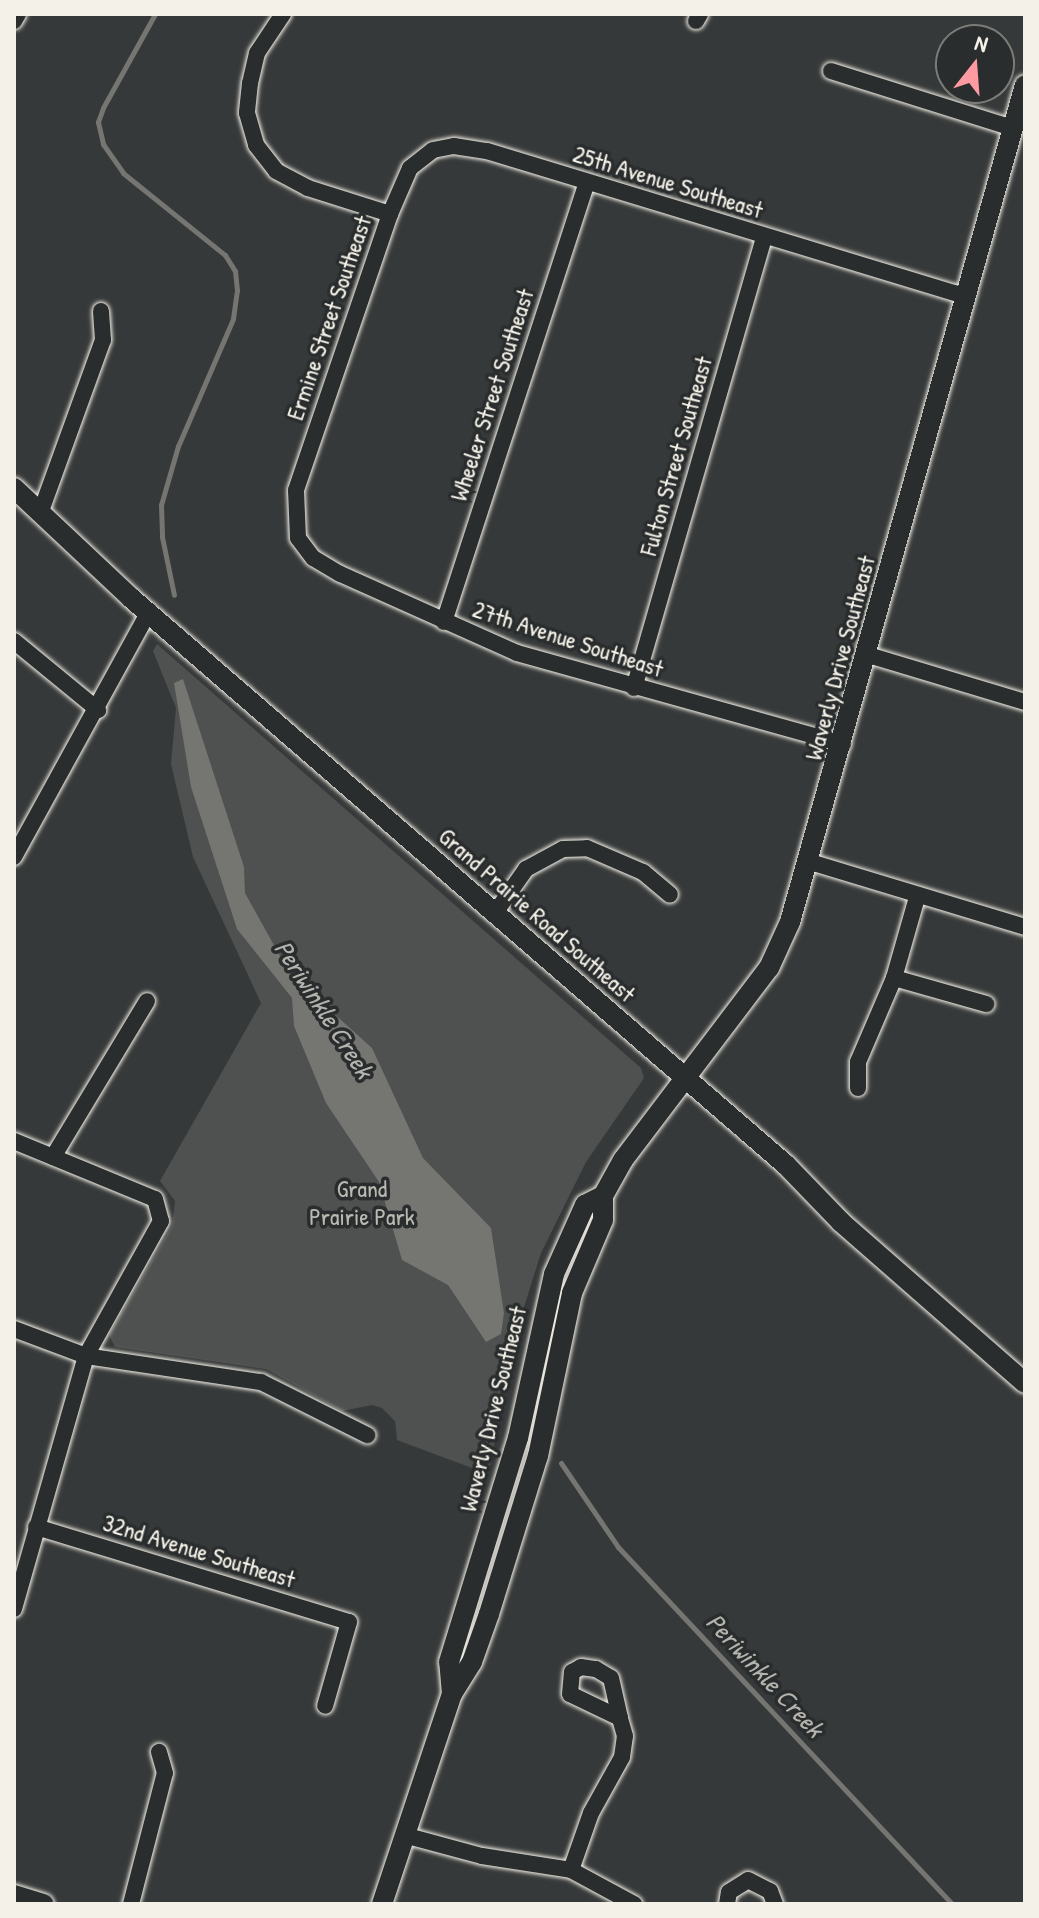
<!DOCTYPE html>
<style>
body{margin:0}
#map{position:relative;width:1039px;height:1918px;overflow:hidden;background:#363939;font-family:"Patrick Hand",sans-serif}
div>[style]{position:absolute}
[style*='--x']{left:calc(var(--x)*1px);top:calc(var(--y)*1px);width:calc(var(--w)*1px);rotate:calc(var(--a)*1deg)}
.green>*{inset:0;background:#4e514f}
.water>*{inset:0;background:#757572}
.stream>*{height:5px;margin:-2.5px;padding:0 2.5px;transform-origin:2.5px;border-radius:2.5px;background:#757572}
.roads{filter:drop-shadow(0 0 2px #f4f1e8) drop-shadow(0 0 2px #f4f1e8)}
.minor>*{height:16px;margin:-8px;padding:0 8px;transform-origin:8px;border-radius:8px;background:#2a2d2e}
.major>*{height:20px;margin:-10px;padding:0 10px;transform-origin:10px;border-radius:10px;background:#2a2d2e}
span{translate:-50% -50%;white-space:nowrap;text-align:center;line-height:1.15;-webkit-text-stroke:7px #2a2d2e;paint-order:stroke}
.street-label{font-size:24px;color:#f4f1e8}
.park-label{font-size:24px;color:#bab9b2}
.water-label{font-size:26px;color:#b4b3ad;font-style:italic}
.frame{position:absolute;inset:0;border:16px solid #f4f1e8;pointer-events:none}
.north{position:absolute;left:935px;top:24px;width:80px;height:80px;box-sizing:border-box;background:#2a2d2e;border:2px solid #7b7b78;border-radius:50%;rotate:17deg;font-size:22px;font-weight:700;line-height:32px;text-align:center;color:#f4f1e8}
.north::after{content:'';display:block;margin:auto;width:28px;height:36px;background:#ff9aa2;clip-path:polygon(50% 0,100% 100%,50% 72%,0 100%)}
</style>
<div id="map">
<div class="green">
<i style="clip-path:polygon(157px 644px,641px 1068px,644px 1078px,586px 1162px,541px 1253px,519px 1323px,488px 1474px,397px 1440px,395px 1421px,382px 1408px,372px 1405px,342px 1411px,266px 1369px,115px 1347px,109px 1335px,172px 1226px,175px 1201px,160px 1181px,261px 1003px,193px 857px,171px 764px,176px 708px,153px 651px)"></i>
</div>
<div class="water">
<i style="clip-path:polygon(183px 679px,244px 867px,245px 893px,290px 974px,372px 1048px,423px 1158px,491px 1228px,504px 1313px,501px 1334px,486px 1342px,448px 1285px,402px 1260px,379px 1182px,326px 1103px,294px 1026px,292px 998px,237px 929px,191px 787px,174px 683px)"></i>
</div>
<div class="stream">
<i style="--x:155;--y:14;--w:107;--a:119"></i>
<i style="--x:103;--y:108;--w:15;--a:110"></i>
<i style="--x:98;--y:122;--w:23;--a:77"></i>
<i style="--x:103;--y:144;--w:35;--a:55"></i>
<i style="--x:123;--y:173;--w:131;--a:38.8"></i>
<i style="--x:225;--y:255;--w:19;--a:58"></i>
<i style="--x:235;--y:271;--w:19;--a:84"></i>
<i style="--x:237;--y:290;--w:29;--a:98"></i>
<i style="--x:233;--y:319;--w:138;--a:113.4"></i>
<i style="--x:178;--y:446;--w:61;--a:106.1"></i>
<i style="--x:161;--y:505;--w:32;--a:88"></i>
<i style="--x:162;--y:537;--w:59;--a:78.3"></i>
<i style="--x:561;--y:1463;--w:102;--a:55.8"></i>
<i style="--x:618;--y:1547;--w:489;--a:46.9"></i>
</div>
<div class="roads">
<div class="minor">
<i style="--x:283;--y:14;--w:47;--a:123.7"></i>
<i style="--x:257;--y:53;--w:31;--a:103"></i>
<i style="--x:250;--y:83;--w:30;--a:96"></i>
<i style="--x:247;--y:113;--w:33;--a:74"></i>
<i style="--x:256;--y:145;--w:33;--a:52"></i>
<i style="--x:276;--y:171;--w:36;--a:28"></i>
<i style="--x:308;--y:188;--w:86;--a:17.6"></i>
<i style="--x:14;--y:21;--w:8;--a:-60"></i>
<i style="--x:696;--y:21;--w:8;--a:-60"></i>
<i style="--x:831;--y:71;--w:191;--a:17.4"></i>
<i style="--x:41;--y:511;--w:182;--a:-70.1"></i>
<i style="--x:103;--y:340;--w:29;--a:-94"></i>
<i style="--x:444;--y:622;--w:462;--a:-72"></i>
<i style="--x:14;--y:641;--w:109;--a:39.4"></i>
<i style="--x:868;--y:655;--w:164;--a:16.7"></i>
<i style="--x:634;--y:688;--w:469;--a:-73.9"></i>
<i style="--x:843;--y:744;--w:338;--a:-164.4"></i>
<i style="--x:517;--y:653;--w:194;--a:-155.9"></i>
<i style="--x:340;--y:574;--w:31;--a:-149"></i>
<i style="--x:313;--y:558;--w:25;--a:-127"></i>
<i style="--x:298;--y:538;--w:48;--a:-92.4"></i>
<i style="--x:296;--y:490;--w:292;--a:-71.2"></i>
<i style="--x:390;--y:214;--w:50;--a:-66.5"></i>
<i style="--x:410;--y:168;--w:29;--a:-38"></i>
<i style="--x:433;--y:150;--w:21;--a:-11"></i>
<i style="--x:454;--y:146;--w:33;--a:9"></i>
<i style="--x:487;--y:151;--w:500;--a:16.9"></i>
<i style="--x:14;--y:857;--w:281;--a:-61.2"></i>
<i style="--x:810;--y:862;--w:225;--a:16.8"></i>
<i style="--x:495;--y:913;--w:54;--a:-54.8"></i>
<i style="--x:526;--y:869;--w:42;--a:-28.4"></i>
<i style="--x:563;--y:849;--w:24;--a:-2"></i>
<i style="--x:587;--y:848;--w:61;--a:23.2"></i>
<i style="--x:643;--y:872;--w:35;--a:40"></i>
<i style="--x:894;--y:978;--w:96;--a:15.8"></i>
<i style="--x:858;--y:1088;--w:26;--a:-90"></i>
<i style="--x:858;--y:1062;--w:91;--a:-66.8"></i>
<i style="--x:894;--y:978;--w:84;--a:-74.1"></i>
<i style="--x:14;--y:1141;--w:152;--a:22.4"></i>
<i style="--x:155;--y:1199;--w:23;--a:75"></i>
<i style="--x:161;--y:1221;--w:154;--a:119.1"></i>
<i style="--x:86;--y:1356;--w:263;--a:105.9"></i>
<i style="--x:53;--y:1157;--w:182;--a:-58.9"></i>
<i style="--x:14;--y:1329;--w:77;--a:20.6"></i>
<i style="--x:86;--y:1356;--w:177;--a:8.5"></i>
<i style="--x:261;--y:1382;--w:119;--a:26.6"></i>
<i style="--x:36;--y:1527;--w:327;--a:16.9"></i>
<i style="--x:349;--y:1622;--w:87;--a:105.9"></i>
<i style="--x:404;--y:1835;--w:81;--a:15.1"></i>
<i style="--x:482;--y:1856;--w:90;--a:8.9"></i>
<i style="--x:571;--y:1870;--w:72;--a:28.4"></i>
<i style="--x:571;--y:1870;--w:60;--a:-70.7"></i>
<i style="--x:591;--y:1813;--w:64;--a:-61"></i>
<i style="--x:622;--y:1757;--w:21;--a:-82"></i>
<i style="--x:625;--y:1736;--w:19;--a:-106"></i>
<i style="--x:620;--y:1718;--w:55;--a:-154.4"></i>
<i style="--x:570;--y:1694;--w:22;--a:-85"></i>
<i style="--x:572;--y:1672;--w:10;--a:-29"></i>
<i style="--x:581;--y:1667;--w:15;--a:8"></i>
<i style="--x:596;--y:1669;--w:17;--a:31"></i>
<i style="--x:611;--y:1678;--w:41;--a:77.3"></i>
<i style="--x:131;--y:1904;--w:135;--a:-75.5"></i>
<i style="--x:165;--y:1773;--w:22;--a:-106"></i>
<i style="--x:727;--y:1904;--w:12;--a:-81"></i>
<i style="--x:729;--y:1892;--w:22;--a:-32"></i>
<i style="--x:748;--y:1880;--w:25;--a:27"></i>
<i style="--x:770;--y:1891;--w:14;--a:69"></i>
</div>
<div class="major">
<i style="--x:14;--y:488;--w:161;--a:43.2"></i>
<i style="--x:131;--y:598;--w:866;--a:40.88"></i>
<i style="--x:786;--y:1165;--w:79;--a:46"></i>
<i style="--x:841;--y:1222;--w:244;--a:41.2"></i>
<i style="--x:452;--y:1694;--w:32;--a:-95"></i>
<i style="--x:449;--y:1662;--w:234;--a:-72.9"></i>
<i style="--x:518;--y:1438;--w:168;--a:-77.6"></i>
<i style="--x:554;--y:1274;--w:76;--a:-65.8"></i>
<i style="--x:585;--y:1205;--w:20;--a:-27"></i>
<i style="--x:14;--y:1895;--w:31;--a:17"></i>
<i style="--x:382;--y:1904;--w:221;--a:-71.6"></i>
<i style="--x:452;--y:1694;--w:38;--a:-58"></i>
<i style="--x:472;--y:1662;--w:51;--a:-70.5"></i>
<i style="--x:489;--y:1614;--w:165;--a:-72.8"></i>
<i style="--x:538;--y:1456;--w:167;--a:-78.2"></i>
<i style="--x:572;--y:1293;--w:79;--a:-67"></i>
<i style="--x:603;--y:1220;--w:24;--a:-90"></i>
<i style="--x:603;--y:1196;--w:41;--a:-60.9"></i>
<i style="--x:623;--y:1160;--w:241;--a:-52.8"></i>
<i style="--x:769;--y:968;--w:51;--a:-65.5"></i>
<i style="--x:790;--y:922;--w:869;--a:-74.32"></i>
</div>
</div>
<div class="street-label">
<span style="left:668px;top:182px;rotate:17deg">25th Avenue Southeast</span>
<span style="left:329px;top:318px;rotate:-71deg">Ermine Street Southeast</span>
<span style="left:492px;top:395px;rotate:-72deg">Wheeler Street Southeast</span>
<span style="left:676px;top:456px;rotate:-74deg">Fulton Street Southeast</span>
<span style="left:568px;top:639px;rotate:18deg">27th Avenue Southeast</span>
<span style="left:840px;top:658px;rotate:-75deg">Waverly Drive Southeast</span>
<span style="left:537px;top:915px;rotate:41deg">Grand Prairie Road Southeast</span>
<span style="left:493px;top:1409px;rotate:-76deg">Waverly Drive Southeast</span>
<span style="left:199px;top:1551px;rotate:17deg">32nd Avenue Southeast</span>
</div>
<div class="park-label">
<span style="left:362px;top:1203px">Grand<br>Prairie Park</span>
</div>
<div class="water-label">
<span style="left:324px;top:1009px;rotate:57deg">Periwinkle Creek</span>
<span style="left:765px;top:1675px;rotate:47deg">Periwinkle Creek</span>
</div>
<div class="frame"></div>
<div class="north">N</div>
</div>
